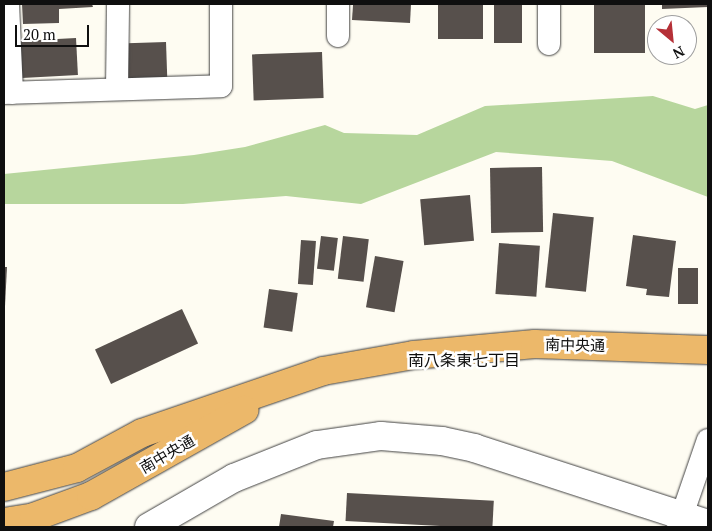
<!DOCTYPE html>
<meta charset="utf-8">
<style>
body{margin:0}
#map{position:relative;width:712px;height:531px;overflow:hidden;background:#fefcf2;font-family:"PT Serif","Noto Sans JP",serif}
div>[style]{position:absolute}
[style*='--x']{left:calc(var(--x)*1px);top:calc(var(--y)*1px);width:calc(var(--w)*1px);rotate:calc(var(--a)*1deg)}
.forest>*{inset:0;background:#b7d69d}
.building>*{inset:0;background:#57504c;transform-origin:0 0}
.roads{filter:drop-shadow(0 0 1px #424242) drop-shadow(0 0 1px #424242)}
.minor>*{height:22px;margin:-11px;padding:0 11px;transform-origin:11px;border-radius:11px;background:#fff}
.tertiary>*{height:28px;margin:-14px;padding:0 14px;transform-origin:14px;border-radius:14px;background:#fff}
.trunk>*{height:28px;margin:-14px;padding:0 14px;transform-origin:14px;border-radius:14px;background:#ecb86a}
span{translate:-50% -50%;white-space:nowrap;text-align:center;line-height:1.15;-webkit-text-stroke:5px #fff;paint-order:stroke}
.street-label{font-size:15px;color:#0f0f0f}
.neighbourhood-label{font-size:16px;color:#0f0f0f}
.frame{position:absolute;inset:0;border:5px solid #0f0f0f;pointer-events:none}
.north{position:absolute;left:647px;top:15px;width:50px;height:50px;box-sizing:border-box;background:#fff;border:1px solid #9f9f9f;border-radius:50%;rotate:152deg;font-size:14px;font-weight:700;line-height:20px;text-align:center;color:#0f0f0f}
.north::after{content:'';display:block;margin:auto;width:18px;height:22px;background:#b53037;clip-path:polygon(50% 0,100% 100%,50% 72%,0 100%)}
.scale{position:absolute;left:15px;top:25px;width:74px;height:22px;box-sizing:border-box;border:2px solid #0f0f0f;border-top:0;padding-left:6px;font-size:15px;line-height:18px;white-space:nowrap;color:#0f0f0f;-webkit-text-stroke:4px #fff;paint-order:stroke}
</style>
<div id="map">
<div class="forest">
<i style="clip-path:polygon(653px 96px,695px 109px,708px 105px,708px 197px,612px 161px,496px 152px,361px 204px,286px 196px,183px 204px,4px 204px,4px 174px,194px 155px,245px 147px,325px 125px,344px 133px,417px 135px,485px 106px)"></i>
</div>
<div class="building">
<i style="clip-path:polygon(22px 4px,92px 4px,93px 7px,59px 9px,59px 23px,23px 24px)"></i>
<i style="clip-path:polygon(371px 4px,411px 4px,410px 23px,352px 20px,353px 5px)"></i>
<i style="left:438px;top:4px;width:45px;height:35px"></i>
<i style="left:494px;top:4px;width:28px;height:39px"></i>
<i style="left:594px;top:4px;width:51px;height:49px"></i>
<i style="clip-path:polygon(662px 4px,708px 4px,708px 7px,662px 9px)"></i>
<i style="left:76px;top:38px;width:37px;height:56px;rotate:87deg"></i>
<i style="left:166px;top:42px;width:37px;height:39px;rotate:88deg"></i>
<i style="left:322px;top:52px;width:46px;height:70px;rotate:88deg"></i>
<i style="left:542px;top:167px;width:65px;height:52px;rotate:89deg"></i>
<i style="left:470px;top:195px;width:46px;height:50px;rotate:85deg"></i>
<i style="left:553px;top:213px;width:41px;height:75px;rotate:6deg"></i>
<i style="clip-path:polygon(633px 235px,676px 241px,669px 297px,646px 295px,647px 289px,626px 286px)"></i>
<i style="left:321px;top:236px;width:17px;height:33px;rotate:7deg"></i>
<i style="left:343px;top:236px;width:26px;height:43px;rotate:7deg"></i>
<i style="left:301px;top:240px;width:15px;height:44px;rotate:4deg"></i>
<i style="left:499px;top:243px;width:41px;height:51px;rotate:4deg"></i>
<i style="left:375px;top:256px;width:29px;height:52px;rotate:10deg"></i>
<i style="clip-path:polygon(4px 267px,7px 267px,5px 306px,4px 306px)"></i>
<i style="left:678px;top:268px;width:20px;height:36px"></i>
<i style="left:269px;top:289px;width:29px;height:39px;rotate:8deg"></i>
<i style="left:182px;top:309px;width:38px;height:96px;rotate:65deg"></i>
<i style="left:347px;top:493px;width:147px;height:28px;rotate:3deg"></i>
<i style="clip-path:polygon(281px 514px,334px 521px,333px 527px,279px 527px)"></i>
</div>
<div class="roads">
<div class="minor">
<i style="--x:8;--y:4;--w:89;--a:87.4"></i>
<i style="--x:338;--y:36;--w:32;--a:-90"></i>
<i style="--x:549;--y:44;--w:40;--a:-90"></i>
<i style="--x:117;--y:89;--w:85;--a:-89.3"></i>
<i style="--x:4;--y:93;--w:217;--a:-1.8"></i>
<i style="--x:221;--y:86;--w:82;--a:-90"></i>
<i style="--x:678;--y:527;--w:92;--a:-71"></i>
</div>
<div class="tertiary">
<i style="--x:149;--y:527;--w:98;--a:-30"></i>
<i style="--x:234;--y:478;--w:89;--a:-21.7"></i>
<i style="--x:317;--y:445;--w:65;--a:-8"></i>
<i style="--x:381;--y:436;--w:61;--a:4.7"></i>
<i style="--x:442;--y:441;--w:33;--a:12"></i>
<i style="--x:474;--y:448;--w:246;--a:18"></i>
</div>
<div class="trunk">
<i style="--x:4;--y:487;--w:75;--a:-14.6"></i>
<i style="--x:77;--y:468;--w:74;--a:-28.3"></i>
<i style="--x:142;--y:433;--w:191;--a:-18.9"></i>
<i style="--x:323;--y:371;--w:92;--a:-10"></i>
<i style="--x:414;--y:355;--w:121;--a:-5.2"></i>
<i style="--x:535;--y:344;--w:173;--a:2"></i>
<i style="--x:4;--y:522;--w:30;--a:-9"></i>
<i style="--x:34;--y:517;--w:61;--a:-20.2"></i>
<i style="--x:91;--y:496;--w:176;--a:-29.3"></i>
</div>
</div>
<div class="street-label">
<span style="left:575px;top:345px;rotate:1deg">南中央通</span>
<span style="left:167px;top:454px;rotate:-30deg">南中央通</span>
</div>
<div class="neighbourhood-label">
<span style="left:464px;top:360px">南八条東七丁目</span>
</div>
<div class="frame"></div>
<div class="north">N</div>
<div class="scale">20 m</div>
</div>
